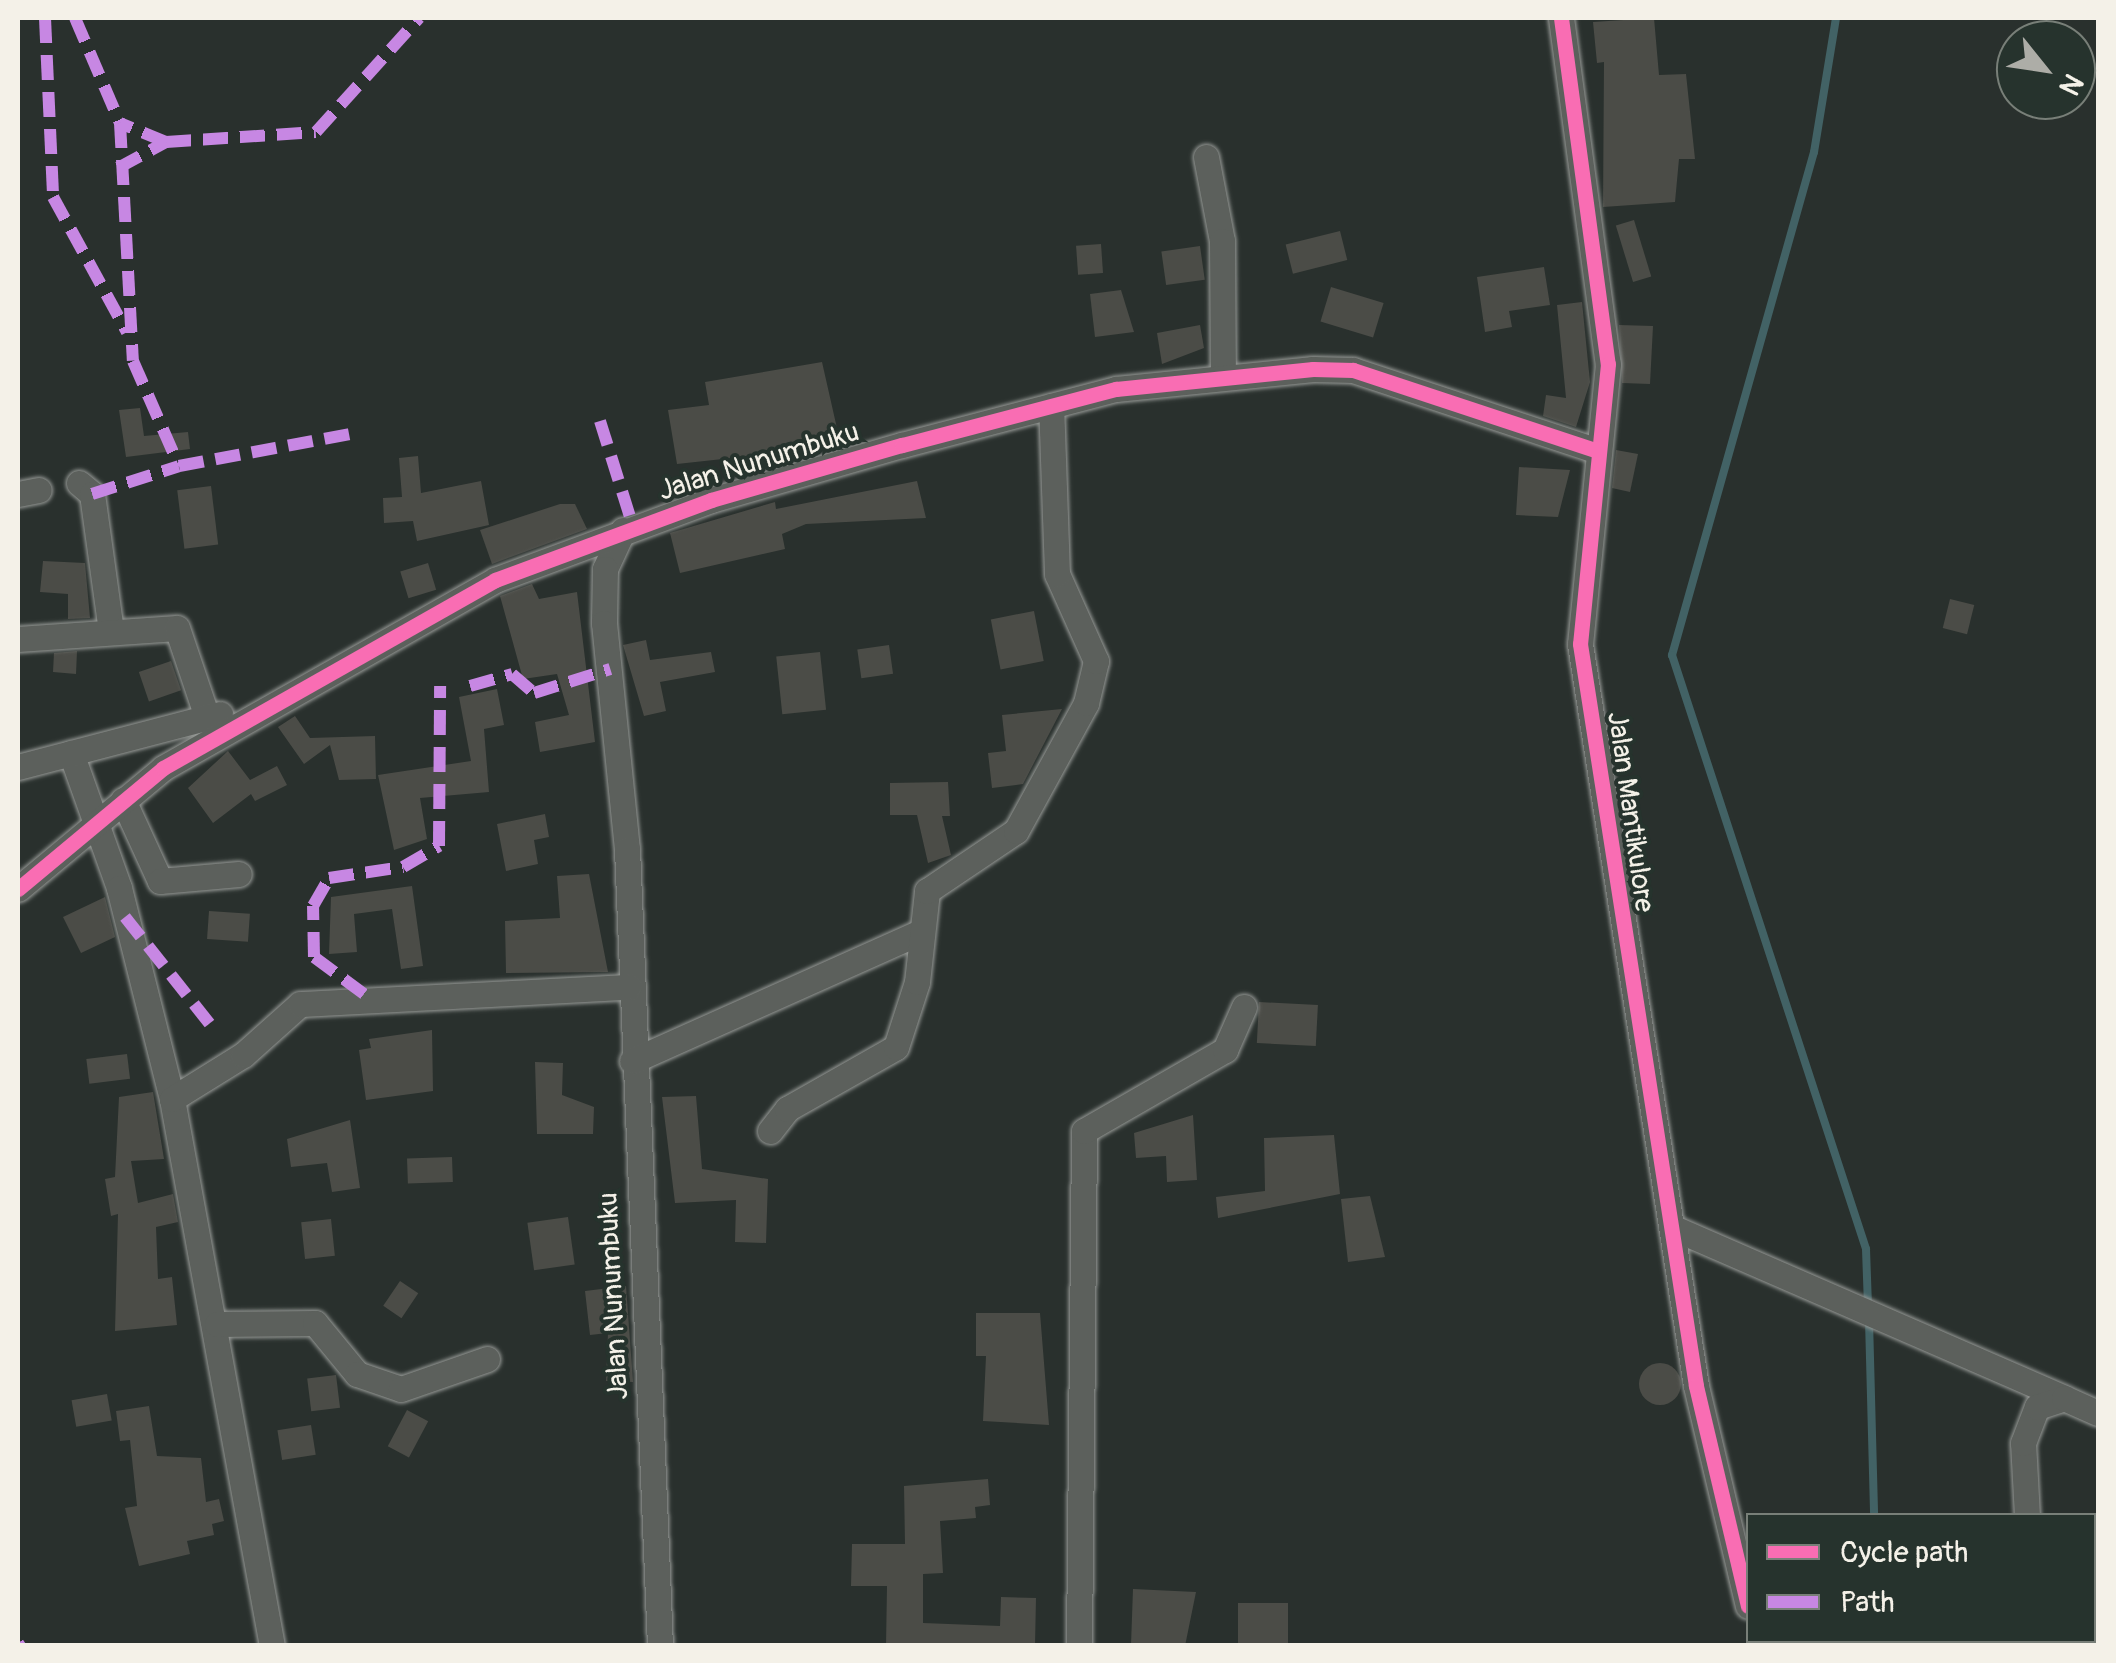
<!DOCTYPE html>
<style>
body{margin:0}
#map{position:relative;width:2116px;height:1663px;overflow:hidden;background:#29302d;font-family:Pangolin,sans-serif}
div>[style]{position:absolute}
[style*='--x']{left:calc(var(--x)*1px);top:calc(var(--y)*1px);width:calc(var(--w)*1px);rotate:calc(var(--a)*1deg)}
.stream>*{height:8px;margin:-4px;padding:0 4px;transform-origin:4px;border-radius:4px;background:#426265}
.building>*{inset:0;background:#4b4c47;transform-origin:0 0}
.round{border-radius:50%}
.roads{filter:drop-shadow(0 0 2px #969996) drop-shadow(0 0 2px #969996)}
.minor>*{height:25px;margin:-12.5px;padding:0 12.5px;transform-origin:12.5px;border-radius:12.5px;background:#5c605c}
.quiet>*{height:12px;margin-top:-6px;transform-origin:0;background:repeating-linear-gradient(90deg,#c787e3 0 25px,transparent 0 37px)}
.cycleway>*{height:15px;margin:-7.5px;padding:0 7.5px;transform-origin:7.5px;border-radius:7.5px;background:#f96db3}
span{translate:-50% -50%;white-space:nowrap;text-align:center;line-height:1.15;-webkit-text-stroke:8px #26332d;paint-order:stroke}
.street-label{font-size:28px;color:#f4f1e8}
.frame{position:absolute;inset:0;border:20px solid #f4f1e8;pointer-events:none}
.legend{position:absolute;left:1746px;top:1513px;width:350px;height:130px;box-sizing:border-box;background:#26332d;border:2px solid #787f78;margin:0;padding:12px 18px;list-style:none;font-size:30px;color:#f4f1e8}
.legend li{display:flex;align-items:center;gap:20px;height:50px}
.legend b{width:50px;border:2px solid #787f78}
.north{position:absolute;left:1996px;top:20px;width:100px;height:100px;box-sizing:border-box;background:#26332d;border:2px solid #787f78;border-radius:50%;rotate:120deg;font-size:28px;font-weight:700;line-height:40px;text-align:center;color:#f4f1e8}
.north::after{content:'';display:block;margin:auto;width:35px;height:45px;background:#adada7;clip-path:polygon(50% 0,100% 100%,50% 72%,0 100%)}
</style>
<div id="map">
<div class="stream">
<i style="--x:1836;--y:18;--w:136;--a:99.3"></i>
<i style="--x:1814;--y:152;--w:523;--a:105.76"></i>
<i style="--x:1672;--y:655;--w:625;--a:71.91"></i>
<i style="--x:1866;--y:1249;--w:57;--a:88"></i>
<i style="--x:1869;--y:1320;--w:196;--a:88.5"></i>
</div>
<div class="building">
<i style="clip-path:polygon(1654px 18px,1659px 75px,1686px 74px,1695px 159px,1679px 159px,1675px 202px,1603px 207px,1604px 62px,1597px 63px,1593px 22px)"></i>
<i style="left:1634px;top:220px;width:59px;height:19px;rotate:73deg"></i>
<i style="left:1340px;top:231px;width:30px;height:56px;rotate:76deg"></i>
<i style="left:1101px;top:244px;width:29px;height:25px;rotate:86deg"></i>
<i style="left:1200px;top:246px;width:34px;height:39px;rotate:82deg"></i>
<i style="clip-path:polygon(1544px 267px,1550px 305px,1509px 311px,1512px 327px,1485px 332px,1477px 277px)"></i>
<i style="left:1331px;top:287px;width:55px;height:36px;rotate:17deg"></i>
<i style="clip-path:polygon(1121px 290px,1134px 332px,1095px 337px,1090px 294px)"></i>
<i style="clip-path:polygon(1582px 302px,1590px 382px,1576px 427px,1543px 416px,1546px 395px,1566px 398px,1557px 305px)"></i>
<i style="clip-path:polygon(1200px 325px,1204px 348px,1162px 364px,1157px 333px)"></i>
<i style="clip-path:polygon(1619px 325px,1653px 326px,1650px 384px,1622px 383px)"></i>
<i style="clip-path:polygon(822px 362px,841px 446px,677px 464px,668px 410px,709px 405px,705px 382px)"></i>
<i style="clip-path:polygon(140px 408px,144px 436px,188px 432px,190px 449px,126px 457px,119px 410px)"></i>
<i style="clip-path:polygon(1616px 450px,1638px 454px,1630px 492px,1612px 488px)"></i>
<i style="clip-path:polygon(418px 456px,421px 493px,481px 481px,489px 525px,417px 541px,413px 521px,384px 523px,383px 498px,402px 497px,399px 458px)"></i>
<i style="clip-path:polygon(1519px 467px,1570px 470px,1558px 517px,1516px 515px)"></i>
<i style="clip-path:polygon(917px 481px,926px 518px,806px 524px,782px 534px,785px 549px,680px 573px,670px 533px,775px 502px,776px 509px)"></i>
<i style="left:211px;top:486px;width:59px;height:34px;rotate:83deg"></i>
<i style="clip-path:polygon(560px 504px,575px 504px,587px 529px,492px 564px,480px 530px)"></i>
<i style="clip-path:polygon(43px 561px,85px 563px,90px 618px,68px 619px,68px 594px,40px 592px)"></i>
<i style="left:428px;top:563px;width:28px;height:29px;rotate:73deg"></i>
<i style="clip-path:polygon(532px 584px,539px 599px,577px 592px,595px 742px,540px 752px,535px 722px,569px 715px,557px 674px,523px 679px,500px 596px)"></i>
<i style="left:1950px;top:599px;width:25px;height:30px;rotate:14deg"></i>
<i style="left:1034px;top:611px;width:51px;height:44px;rotate:79deg"></i>
<i style="clip-path:polygon(646px 640px,650px 660px,711px 652px,715px 672px,660px 682px,666px 711px,644px 716px,623px 645px)"></i>
<i style="left:889px;top:645px;width:29px;height:32px;rotate:82deg"></i>
<i style="clip-path:polygon(77px 651px,76px 674px,53px 672px,54px 653px)"></i>
<i style="left:820px;top:652px;width:58px;height:44px;rotate:84deg"></i>
<i style="left:171px;top:661px;width:31px;height:34px;rotate:71deg"></i>
<i style="clip-path:polygon(497px 689px,504px 725px,484px 729px,489px 792px,420px 798px,427px 839px,394px 850px,378px 775px,471px 761px,459px 697px)"></i>
<i style="clip-path:polygon(1062px 709px,1023px 784px,992px 788px,988px 753px,1006px 751px,1002px 715px)"></i>
<i style="clip-path:polygon(295px 716px,310px 738px,375px 736px,376px 779px,339px 780px,330px 745px,304px 764px,278px 727px)"></i>
<i style="clip-path:polygon(228px 751px,250px 780px,277px 766px,287px 785px,255px 801px,251px 794px,213px 823px,188px 788px)"></i>
<i style="clip-path:polygon(948px 782px,950px 816px,942px 816px,951px 855px,928px 863px,917px 815px,890px 815px,890px 783px)"></i>
<i style="clip-path:polygon(545px 814px,549px 837px,534px 840px,538px 864px,506px 871px,497px 824px)"></i>
<i style="clip-path:polygon(589px 874px,608px 972px,506px 973px,505px 921px,560px 918px,557px 876px)"></i>
<i style="clip-path:polygon(412px 886px,423px 966px,401px 969px,392px 909px,354px 914px,357px 952px,329px 954px,331px 897px)"></i>
<i style="clip-path:polygon(105px 897px,115px 937px,81px 953px,63px 917px)"></i>
<i style="left:209px;top:911px;width:41px;height:28px;rotate:4deg"></i>
<i style="left:1259px;top:1002px;width:59px;height:41px;rotate:3deg"></i>
<i style="clip-path:polygon(432px 1030px,433px 1091px,366px 1100px,359px 1050px,371px 1048px,369px 1039px)"></i>
<i style="left:127px;top:1054px;width:25px;height:41px;rotate:83deg"></i>
<i style="clip-path:polygon(535px 1062px,563px 1063px,562px 1095px,594px 1107px,593px 1134px,537px 1134px)"></i>
<i style="clip-path:polygon(153px 1092px,164px 1159px,131px 1161px,138px 1203px,173px 1194px,178px 1222px,156px 1227px,158px 1279px,172px 1277px,177px 1325px,115px 1331px,118px 1214px,111px 1216px,105px 1179px,115px 1177px,119px 1097px)"></i>
<i style="clip-path:polygon(696px 1096px,702px 1169px,768px 1179px,766px 1243px,735px 1242px,736px 1200px,675px 1203px,662px 1097px)"></i>
<i style="clip-path:polygon(1193px 1115px,1197px 1180px,1167px 1182px,1166px 1156px,1136px 1158px,1134px 1133px)"></i>
<i style="clip-path:polygon(350px 1120px,360px 1188px,332px 1192px,327px 1163px,291px 1167px,287px 1139px)"></i>
<i style="clip-path:polygon(1334px 1135px,1340px 1194px,1218px 1218px,1216px 1197px,1265px 1191px,1264px 1138px)"></i>
<i style="left:452px;top:1157px;width:25px;height:45px;rotate:88deg"></i>
<i style="clip-path:polygon(1370px 1196px,1385px 1257px,1348px 1262px,1341px 1199px)"></i>
<i style="left:568px;top:1217px;width:48px;height:41px;rotate:82deg"></i>
<i style="left:331px;top:1219px;width:37px;height:30px;rotate:84deg"></i>
<i style="left:400px;top:1281px;width:22px;height:30px;rotate:34deg"></i>
<i style="clip-path:polygon(626px 1286px,633px 1382px,606px 1381px,608px 1333px,590px 1335px,585px 1291px)"></i>
<i style="clip-path:polygon(976px 1313px,1040px 1313px,1049px 1425px,983px 1421px,986px 1356px,976px 1356px)"></i>
<i class="round" style="left:1639px;top:1363px;width:42px;height:42px"></i>
<i style="left:336px;top:1375px;width:33px;height:29px;rotate:83deg"></i>
<i style="left:107px;top:1394px;width:27px;height:36px;rotate:80deg"></i>
<i style="clip-path:polygon(149px 1406px,157px 1456px,201px 1458px,206px 1502px,219px 1499px,224px 1521px,212px 1524px,214px 1535px,187px 1541px,190px 1554px,139px 1566px,125px 1508px,137px 1506px,130px 1440px,120px 1441px,116px 1411px)"></i>
<i style="left:407px;top:1410px;width:24px;height:41px;rotate:28deg"></i>
<i style="left:311px;top:1425px;width:30px;height:34px;rotate:81deg"></i>
<i style="clip-path:polygon(988px 1479px,990px 1505px,975px 1507px,976px 1518px,940px 1521px,943px 1573px,923px 1574px,923px 1623px,1000px 1626px,1001px 1597px,1036px 1598px,1035px 1646px,886px 1646px,887px 1586px,851px 1586px,852px 1544px,905px 1544px,904px 1486px)"></i>
<i style="clip-path:polygon(1133px 1589px,1196px 1592px,1185px 1646px,1131px 1645px)"></i>
<i style="left:1238px;top:1603px;width:50px;height:43px"></i>
</div>
<div class="roads">
<div class="minor">
<i style="--x:1561;--y:18;--w:349;--a:82.3"></i>
<i style="--x:1608;--y:364;--w:281;--a:95.7"></i>
<i style="--x:1580;--y:644;--w:751;--a:81.11"></i>
<i style="--x:1696;--y:1386;--w:226;--a:76.7"></i>
<i style="--x:1206;--y:157;--w:86;--a:79.2"></i>
<i style="--x:1222;--y:241;--w:133;--a:89.6"></i>
<i style="--x:79;--y:483;--w:17;--a:40"></i>
<i style="--x:92;--y:494;--w:138;--a:82.1"></i>
<i style="--x:18;--y:494;--w:21;--a:-11"></i>
<i style="--x:623;--y:530;--w:43;--a:114.8"></i>
<i style="--x:605;--y:569;--w:54;--a:91.1"></i>
<i style="--x:604;--y:623;--w:227;--a:84.2"></i>
<i style="--x:627;--y:849;--w:798;--a:87.63"></i>
<i style="--x:18;--y:639;--w:159;--a:-4"></i>
<i style="--x:177;--y:628;--w:91;--a:71.4"></i>
<i style="--x:71;--y:753;--w:143;--a:70.4"></i>
<i style="--x:119;--y:888;--w:218;--a:75.9"></i>
<i style="--x:172;--y:1099;--w:556;--a:79.64"></i>
<i style="--x:18;--y:767;--w:209;--a:-14.7"></i>
<i style="--x:123;--y:800;--w:89;--a:65.4"></i>
<i style="--x:160;--y:881;--w:79;--a:-5.1"></i>
<i style="--x:18;--y:889;--w:189;--a:-39.8"></i>
<i style="--x:163;--y:768;--w:382;--a:-29.5"></i>
<i style="--x:495;--y:580;--w:230;--a:-20.3"></i>
<i style="--x:711;--y:500;--w:199;--a:-16.1"></i>
<i style="--x:902;--y:445;--w:221;--a:-14.7"></i>
<i style="--x:1116;--y:389;--w:198;--a:-5.8"></i>
<i style="--x:1313;--y:369;--w:40;--a:1.4"></i>
<i style="--x:1353;--y:370;--w:258;--a:18.3"></i>
<i style="--x:632;--y:1061;--w:311;--a:-24.1"></i>
<i style="--x:172;--y:1099;--w:84;--a:-31.8"></i>
<i style="--x:243;--y:1055;--w:76;--a:-41.8"></i>
<i style="--x:300;--y:1004;--w:329;--a:-3"></i>
<i style="--x:770;--y:1131;--w:28;--a:-52"></i>
<i style="--x:787;--y:1109;--w:125;--a:-29.6"></i>
<i style="--x:896;--y:1047;--w:68;--a:-72.1"></i>
<i style="--x:917;--y:982;--w:92;--a:-83.7"></i>
<i style="--x:927;--y:891;--w:107;--a:-34"></i>
<i style="--x:1016;--y:831;--w:146;--a:-61.3"></i>
<i style="--x:1086;--y:703;--w:43;--a:-76.6"></i>
<i style="--x:1096;--y:661;--w:95;--a:-114.1"></i>
<i style="--x:1057;--y:574;--w:168;--a:-92"></i>
<i style="--x:1676;--y:1229;--w:423;--a:23.5"></i>
<i style="--x:217;--y:1324;--w:98;--a:-0.6"></i>
<i style="--x:315;--y:1323;--w:66;--a:50.5"></i>
<i style="--x:357;--y:1374;--w:46;--a:18.8"></i>
<i style="--x:401;--y:1389;--w:91;--a:-19.2"></i>
<i style="--x:2027;--y:1516;--w:73;--a:-93.1"></i>
<i style="--x:2023;--y:1443;--w:39;--a:-69"></i>
<i style="--x:2037;--y:1407;--w:28;--a:-18"></i>
<i style="--x:2064;--y:1398;--w:37;--a:24"></i>
<i style="--x:2094;--y:1629;--w:6;--a:45"></i>
<i style="--x:1847;--y:1640;--w:26;--a:13"></i>
<i style="--x:1079;--y:1646;--w:515;--a:-89.44"></i>
<i style="--x:1084;--y:1131;--w:163;--a:-29.9"></i>
<i style="--x:1225;--y:1050;--w:47;--a:-66.2"></i>
</div>
</div>
<div class="quiet">
<i style="--x:45;--y:18;--w:179;--a:87.4"></i>
<i style="--x:53;--y:197;--w:154;--a:61.3"></i>
<i style="--x:75;--y:18;--w:114;--a:66.8"></i>
<i style="--x:166;--y:142;--w:50;--a:-157.6"></i>
<i style="--x:120;--y:123;--w:238;--a:86.9"></i>
<i style="--x:133;--y:361;--w:115;--a:66.3"></i>
<i style="--x:118;--y:168;--w:55;--a:-28.4"></i>
<i style="--x:166;--y:142;--w:150;--a:-3.8"></i>
<i style="--x:316;--y:132;--w:154;--a:-47.9"></i>
<i style="--x:600;--y:421;--w:110;--a:72.6"></i>
<i style="--x:92;--y:494;--w:91;--a:-17.8"></i>
<i style="--x:179;--y:466;--w:179;--a:-10.6"></i>
<i style="--x:470;--y:686;--w:44;--a:-15.9"></i>
<i style="--x:512;--y:674;--w:29;--a:41"></i>
<i style="--x:534;--y:693;--w:80;--a:-17.5"></i>
<i style="--x:125;--y:917;--w:142;--a:51.6"></i>
<i style="--x:364;--y:994;--w:62;--a:-143.5"></i>
<i style="--x:314;--y:957;--w:51;--a:-91.1"></i>
<i style="--x:313;--y:906;--w:32;--a:-60"></i>
<i style="--x:329;--y:878;--w:75;--a:-8.5"></i>
<i style="--x:403;--y:867;--w:42;--a:-30.3"></i>
<i style="--x:439;--y:846;--w:160;--a:-89.6"></i>
<i style="--x:18;--y:1643;--w:4;--a:56"></i>
</div>
<div class="cycleway">
<i style="--x:1561;--y:18;--w:349;--a:82.3"></i>
<i style="--x:1608;--y:364;--w:281;--a:95.7"></i>
<i style="--x:1580;--y:644;--w:751;--a:81.11"></i>
<i style="--x:1696;--y:1386;--w:226;--a:76.7"></i>
<i style="--x:18;--y:889;--w:189;--a:-39.8"></i>
<i style="--x:163;--y:768;--w:382;--a:-29.5"></i>
<i style="--x:495;--y:580;--w:230;--a:-20.3"></i>
<i style="--x:711;--y:500;--w:199;--a:-16.1"></i>
<i style="--x:902;--y:445;--w:221;--a:-14.7"></i>
<i style="--x:1116;--y:389;--w:198;--a:-5.8"></i>
<i style="--x:1313;--y:369;--w:40;--a:1.4"></i>
<i style="--x:1353;--y:370;--w:258;--a:18.3"></i>
</div>
<div class="street-label">
<span style="left:759px;top:462px;rotate:-17deg">Jalan Nunumbuku</span>
<span style="left:1630px;top:812px;rotate:82deg">Jalan Mantikulore</span>
<span style="left:614px;top:1296px;rotate:-93deg">Jalan Nunumbuku</span>
</div>
<div class="frame"></div>
<ul class="legend">
<li><b style="height:12px;background:#f96db3"></b>Cycle path</li>
<li><b style="height:12px;background:#c787e3"></b>Path</li>
</ul>
<div class="north">N</div>
</div>
